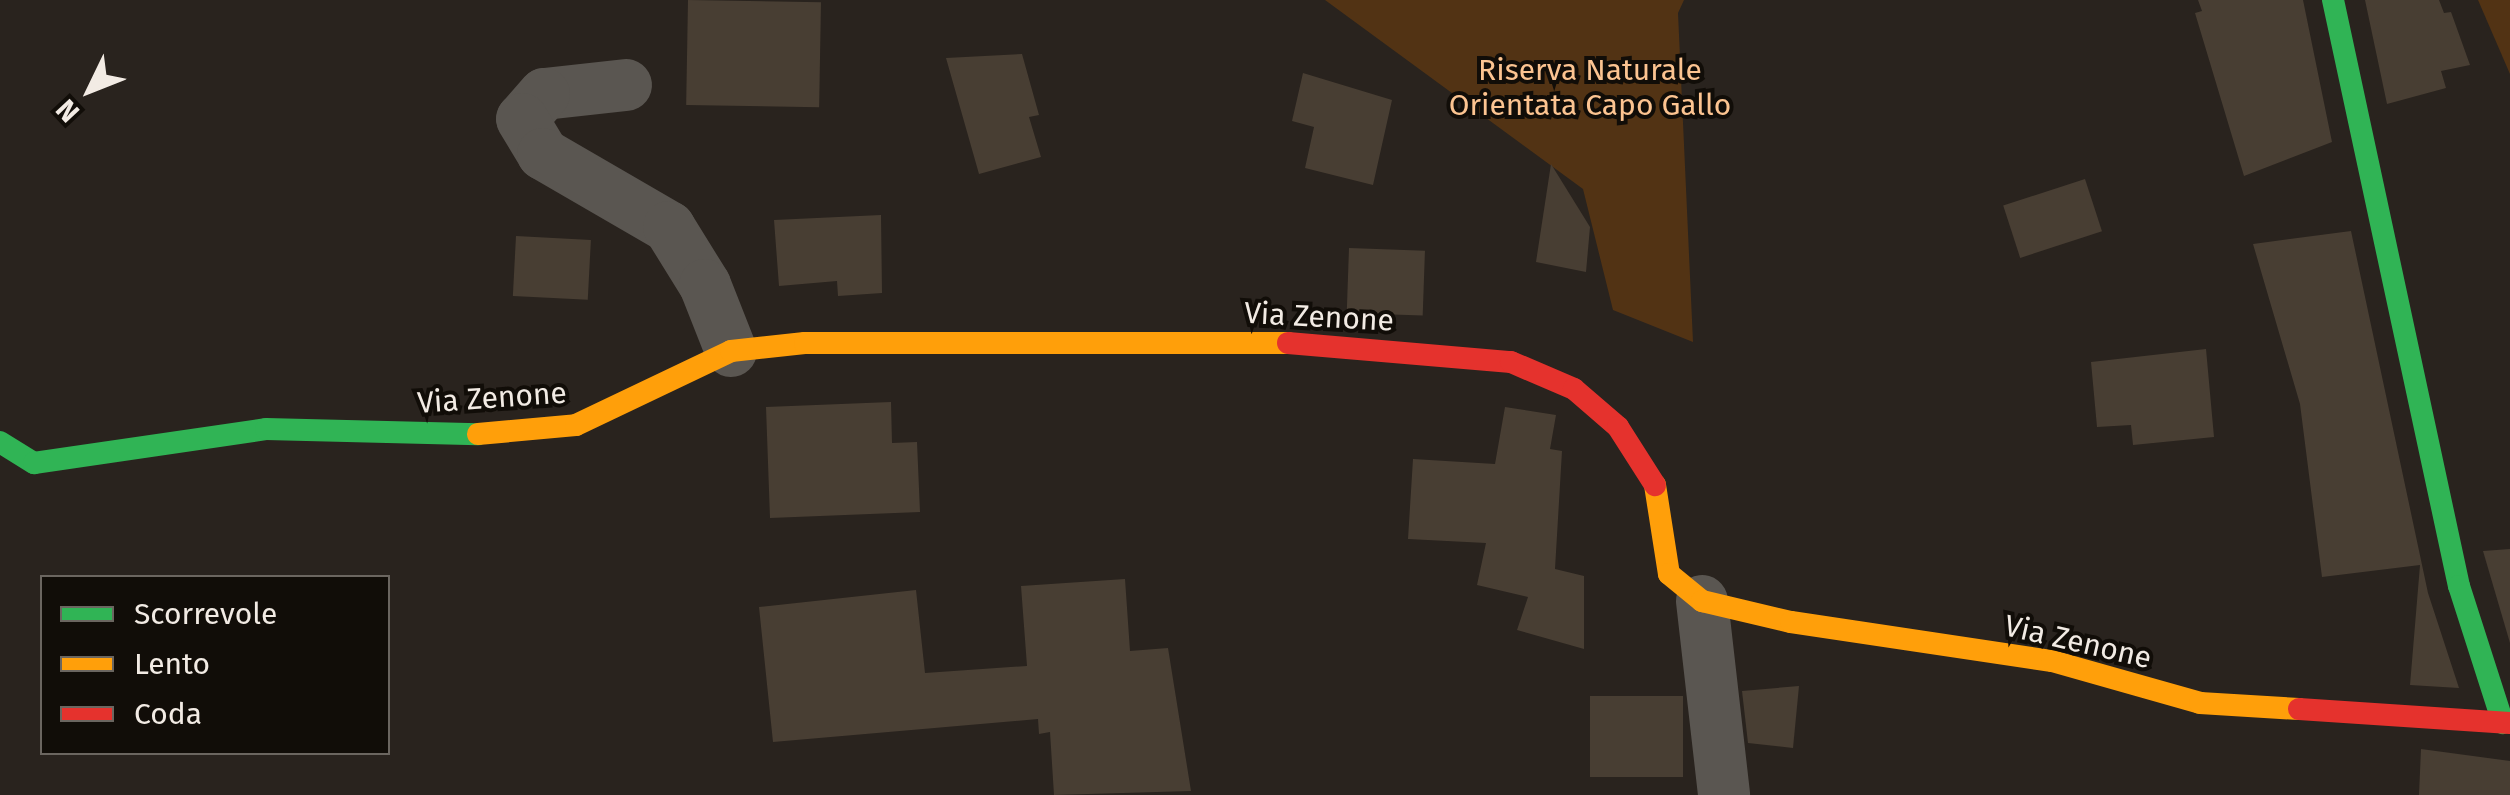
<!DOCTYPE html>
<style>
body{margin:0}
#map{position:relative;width:2510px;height:795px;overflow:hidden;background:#29231e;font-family:"Fira Sans",sans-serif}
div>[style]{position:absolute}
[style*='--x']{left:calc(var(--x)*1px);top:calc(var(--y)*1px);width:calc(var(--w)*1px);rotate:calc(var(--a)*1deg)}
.green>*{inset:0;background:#523314}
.building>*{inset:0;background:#483e33;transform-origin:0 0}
.street>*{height:52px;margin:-26px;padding:0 26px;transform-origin:26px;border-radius:26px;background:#5a5651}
.fast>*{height:22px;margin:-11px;padding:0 11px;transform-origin:11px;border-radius:11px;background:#30b455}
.slow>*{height:22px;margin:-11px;padding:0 11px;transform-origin:11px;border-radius:11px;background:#ff9f0a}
.jam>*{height:22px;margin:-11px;padding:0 11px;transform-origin:11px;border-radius:11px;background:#e5322d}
span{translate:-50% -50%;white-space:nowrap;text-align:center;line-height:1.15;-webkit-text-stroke:8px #110d08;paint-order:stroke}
.park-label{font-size:30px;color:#fcc491}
.street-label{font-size:30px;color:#f2ebe4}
.legend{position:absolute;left:40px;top:575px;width:350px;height:180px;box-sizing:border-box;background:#110d08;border:2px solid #6b6660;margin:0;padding:12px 18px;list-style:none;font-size:30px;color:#f2ebe4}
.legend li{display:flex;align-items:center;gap:20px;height:50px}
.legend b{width:50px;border:2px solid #6b6660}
.north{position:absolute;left:40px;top:40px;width:100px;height:100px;-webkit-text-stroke:8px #110d08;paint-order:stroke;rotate:227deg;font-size:28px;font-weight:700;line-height:40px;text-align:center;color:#f2ebe4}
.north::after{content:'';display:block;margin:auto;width:35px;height:45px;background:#f2ebe4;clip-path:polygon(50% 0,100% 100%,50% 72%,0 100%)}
</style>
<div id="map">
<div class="green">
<i style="clip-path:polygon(1295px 0,1684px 0,1678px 13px,1693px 342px,1613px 310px,1583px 189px,1325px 0)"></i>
<i style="clip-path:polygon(2478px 0,2510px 0,2510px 74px)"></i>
</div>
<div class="building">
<i style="left:688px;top:0;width:133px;height:105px;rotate:1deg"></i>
<i style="clip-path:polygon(2198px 0,2303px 0,2332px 142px,2244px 176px,2195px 13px,2202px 11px)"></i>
<i style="clip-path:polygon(2365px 0,2439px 0,2444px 13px,2451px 12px,2470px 65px,2441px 71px,2446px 88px,2387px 104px)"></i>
<i style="clip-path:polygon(1022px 54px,1039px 115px,1029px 117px,1041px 157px,979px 174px,946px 58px)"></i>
<i style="clip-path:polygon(1303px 73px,1392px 100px,1373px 185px,1305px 168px,1314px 127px,1292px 121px)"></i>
<i style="clip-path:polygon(1551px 164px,1590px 227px,1586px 272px,1536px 262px)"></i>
<i style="left:2085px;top:179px;width:55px;height:86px;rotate:72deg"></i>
<i style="clip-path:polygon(881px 215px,882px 293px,838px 296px,837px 281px,779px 286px,774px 220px)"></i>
<i style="clip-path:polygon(2351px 231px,2428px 593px,2459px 688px,2410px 685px,2420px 565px,2322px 577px,2300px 404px,2253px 244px)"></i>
<i style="left:516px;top:236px;width:75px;height:60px;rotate:3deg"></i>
<i style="left:1349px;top:248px;width:76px;height:65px;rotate:2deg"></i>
<i style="clip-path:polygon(2206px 349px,2214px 437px,2133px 445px,2131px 425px,2097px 427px,2091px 362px)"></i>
<i style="clip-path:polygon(891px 402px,892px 443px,917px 442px,920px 512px,770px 518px,766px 407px)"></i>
<i style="clip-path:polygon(1505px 407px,1556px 415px,1550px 449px,1562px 451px,1555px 569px,1584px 576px,1584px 649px,1517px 630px,1528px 597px,1477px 585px,1486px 543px,1408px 539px,1413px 459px,1495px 464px)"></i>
<i style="clip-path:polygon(2510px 549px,2510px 643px,2483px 551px)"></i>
<i style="clip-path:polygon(1125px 579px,1130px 651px,1168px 648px,1191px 791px,1054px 795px,1050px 732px,1039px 734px,1038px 719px,773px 742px,759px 607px,916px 590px,925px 673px,1027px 666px,1021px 586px)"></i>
<i style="clip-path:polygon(1799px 686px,1793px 748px,1748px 743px,1742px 691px)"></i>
<i style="left:1683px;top:696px;width:81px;height:93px;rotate:90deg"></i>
<i style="clip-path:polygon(2421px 749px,2510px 761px,2510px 795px,2419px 795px)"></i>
</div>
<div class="street">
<i style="--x:626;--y:85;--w:82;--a:173.7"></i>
<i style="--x:544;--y:94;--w:33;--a:131"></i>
<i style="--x:522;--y:119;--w:41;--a:59"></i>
<i style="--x:543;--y:154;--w:146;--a:30.1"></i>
<i style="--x:669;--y:227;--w:68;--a:58.2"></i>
<i style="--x:705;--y:285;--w:71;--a:68.5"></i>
<i style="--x:1702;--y:601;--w:195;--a:83.5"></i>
</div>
<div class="fast">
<i style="--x:2333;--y:0;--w:599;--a:77.87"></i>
<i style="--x:2459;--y:586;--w:144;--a:72.2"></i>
<i style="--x:0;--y:442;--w:40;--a:32"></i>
<i style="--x:34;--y:463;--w:234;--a:-8.3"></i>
<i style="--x:266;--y:429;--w:212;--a:1.4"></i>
</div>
<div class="slow">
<i style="--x:478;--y:434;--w:98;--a:-5.2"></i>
<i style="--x:576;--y:425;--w:172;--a:-25.5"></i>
<i style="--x:731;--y:351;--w:74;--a:-6.2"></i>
<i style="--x:805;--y:343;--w:483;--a:0"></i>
<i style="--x:1655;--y:485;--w:90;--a:81.1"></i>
<i style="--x:1669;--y:574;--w:43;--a:39.3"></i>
<i style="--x:1702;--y:601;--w:91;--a:13.3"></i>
<i style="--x:1791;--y:622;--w:264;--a:8.5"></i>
<i style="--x:2052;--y:661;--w:154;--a:15.8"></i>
<i style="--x:2200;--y:703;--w:99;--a:3.5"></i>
</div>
<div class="jam">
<i style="--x:1288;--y:343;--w:224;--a:4.9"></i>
<i style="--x:1511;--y:362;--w:69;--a:23.2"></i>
<i style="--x:1574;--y:389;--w:58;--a:40.8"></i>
<i style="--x:1618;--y:427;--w:69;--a:57.5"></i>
<i style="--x:2299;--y:709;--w:211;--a:3.8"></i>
</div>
<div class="park-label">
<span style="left:1590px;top:87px">Riserva Naturale<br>Orientata Capo Gallo</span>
</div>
<div class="street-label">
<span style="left:1319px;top:317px;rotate:3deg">Via Zenone</span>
<span style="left:492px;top:398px;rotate:-4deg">Via Zenone</span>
<span style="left:2078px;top:642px;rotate:13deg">Via Zenone</span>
</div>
<ul class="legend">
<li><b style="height:12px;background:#30b455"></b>Scorrevole</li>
<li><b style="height:12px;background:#ff9f0a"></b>Lento</li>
<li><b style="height:12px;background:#e5322d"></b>Coda</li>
</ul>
<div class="north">N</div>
</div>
